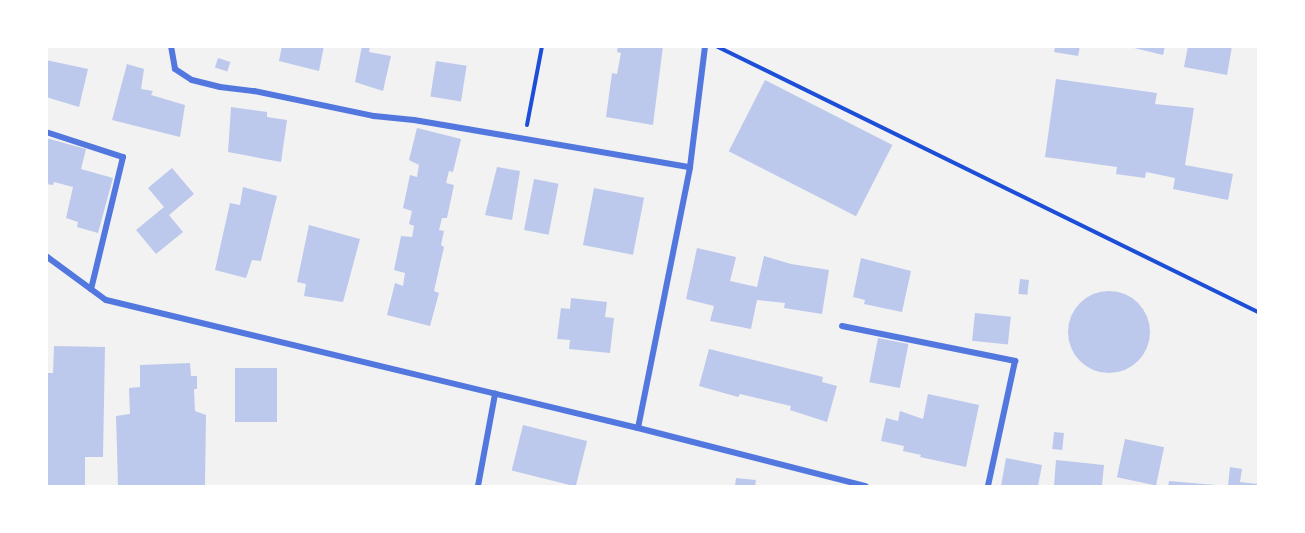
<!DOCTYPE html>
<style>
body{margin:0}
#map{position:relative;width:1305px;height:533px;overflow:hidden;background:#f2f2f2;font-family:"PT Serif",serif}
div>[style]{position:absolute}
[style*='--x']{left:calc(var(--x)*1px);top:calc(var(--y)*1px);width:calc(var(--w)*1px);rotate:calc(var(--a)*1deg)}
.building>*{inset:0;background:#bdc9ec;transform-origin:0 0}
.round{border-radius:50%}
.path>*{height:4px;margin:-2px;padding:0 2px;transform-origin:2px;border-radius:2px;background:#1d4ed8}
.minor>*{height:6px;margin:-3px;padding:0 3px;transform-origin:3px;border-radius:3px;background:#5277de}
span{translate:-50% -50%;white-space:nowrap;text-align:center;line-height:1.15;-webkit-text-stroke:6px #fff;paint-order:stroke}
.frame{position:absolute;inset:0;border:48px solid #fff;pointer-events:none}
</style>
<div id="map">
<div class="building">
<i style="clip-path:polygon(282px 46px,324px 46px,319px 71px,279px 61px)"></i>
<i style="clip-path:polygon(362px 46px,370px 46px,369px 52px,391px 56px,383px 91px,355px 82px)"></i>
<i style="clip-path:polygon(618px 46px,663px 46px,653px 125px,606px 117px,612px 73px,617px 74px,621px 53px,617px 52px)"></i>
<i style="clip-path:polygon(1055px 46px,1080px 46px,1078px 56px,1054px 52px)"></i>
<i style="clip-path:polygon(1126px 46px,1165px 46px,1163px 55px)"></i>
<i style="clip-path:polygon(1188px 46px,1232px 46px,1227px 75px,1184px 67px)"></i>
<i style="left:218px;top:58px;width:13px;height:10px;rotate:18deg"></i>
<i style="clip-path:polygon(46px 60px,88px 69px,79px 107px,46px 97px)"></i>
<i style="left:436px;top:61px;width:31px;height:36px;rotate:9deg"></i>
<i style="clip-path:polygon(127px 64px,144px 69px,141px 89px,153px 91px,151px 95px,185px 105px,180px 137px,112px 120px)"></i>
<i style="clip-path:polygon(1056px 79px,1157px 93px,1155px 104px,1194px 108px,1185px 165px,1233px 174px,1228px 200px,1173px 189px,1175px 178px,1146px 172px,1145px 178px,1116px 174px,1117px 167px,1045px 157px)"></i>
<i style="left:765px;top:80px;width:143px;height:80px;rotate:27deg"></i>
<i style="clip-path:polygon(231px 107px,267px 112px,267px 117px,287px 120px,281px 162px,228px 152px)"></i>
<i style="clip-path:polygon(417px 128px,461px 139px,453px 172px,449px 171px,446px 183px,454px 185px,447px 218px,442px 218px,439px 230px,444px 231px,441px 245px,444px 247px,434px 291px,439px 293px,430px 326px,387px 315px,395px 283px,403px 286px,405px 273px,394px 270px,401px 236px,412px 237px,414px 226px,409px 224px,412px 211px,403px 208px,410px 175px,417px 177px,419px 165px,409px 160px)"></i>
<i style="clip-path:polygon(46px 138px,86px 149px,81px 169px,113px 178px,98px 233px,77px 227px,78px 222px,66px 218px,73px 187px,54px 182px,53px 185px,46px 184px)"></i>
<i style="clip-path:polygon(497px 167px,520px 171px,512px 220px,485px 215px)"></i>
<i style="clip-path:polygon(172px 168px,194px 194px,169px 215px,183px 232px,156px 254px,136px 230px,164px 207px,148px 188px)"></i>
<i style="left:534px;top:179px;width:25px;height:52px;rotate:11deg"></i>
<i style="clip-path:polygon(243px 187px,277px 196px,261px 261px,252px 260px,246px 278px,215px 270px,230px 203px,240px 205px)"></i>
<i style="left:594px;top:188px;width:51px;height:58px;rotate:11deg"></i>
<i style="clip-path:polygon(309px 225px,360px 239px,343px 302px,304px 296px,306px 284px,297px 282px)"></i>
<i style="clip-path:polygon(697px 248px,736px 257px,730px 281px,757px 287px,764px 256px,791px 264px,829px 270px,822px 314px,784px 308px,785px 303px,757px 300px,751px 329px,710px 321px,714px 306px,686px 299px)"></i>
<i style="clip-path:polygon(861px 258px,911px 271px,902px 312px,864px 304px,865px 300px,853px 297px)"></i>
<i style="left:1020px;top:279px;width:9px;height:15px;rotate:6deg"></i>
<i class="round" style="left:1068px;top:291px;width:82px;height:82px"></i>
<i style="clip-path:polygon(571px 298px,607px 302px,605px 317px,614px 318px,610px 353px,569px 349px,570px 340px,557px 339px,561px 308px,570px 309px)"></i>
<i style="left:975px;top:313px;width:36px;height:28px;rotate:6deg"></i>
<i style="left:878px;top:338px;width:31px;height:45px;rotate:11deg"></i>
<i style="clip-path:polygon(54px 346px,105px 347px,103px 457px,85px 457px,85px 486px,46px 486px,46px 373px,53px 373px)"></i>
<i style="clip-path:polygon(709px 349px,823px 377px,822px 382px,837px 386px,827px 422px,790px 410px,791px 406px,740px 394px,738px 397px,699px 386px)"></i>
<i style="clip-path:polygon(190px 363px,191px 376px,197px 376px,197px 389px,194px 389px,195px 411px,206px 415px,205px 486px,118px 486px,116px 416px,130px 414px,129px 388px,140px 387px,140px 365px)"></i>
<i style="left:235px;top:368px;width:42px;height:54px"></i>
<i style="clip-path:polygon(928px 394px,979px 405px,966px 467px,920px 457px,921px 455px,903px 451px,904px 446px,881px 441px,886px 418px,898px 421px,900px 411px,923px 419px)"></i>
<i style="left:523px;top:425px;width:66px;height:47px;rotate:14deg"></i>
<i style="left:1054px;top:432px;width:10px;height:17px;rotate:6deg"></i>
<i style="left:1125px;top:439px;width:40px;height:39px;rotate:12deg"></i>
<i style="clip-path:polygon(1006px 458px,1042px 465px,1038px 486px,1001px 486px)"></i>
<i style="clip-path:polygon(1056px 460px,1104px 465px,1102px 485px,1054px 486px)"></i>
<i style="clip-path:polygon(1230px 467px,1242px 469px,1240px 482px,1258px 484px,1258px 486px,1228px 486px)"></i>
<i style="clip-path:polygon(736px 478px,756px 480px,755px 486px,735px 486px)"></i>
<i style="clip-path:polygon(1169px 481px,1216px 485px,1216px 486px,1168px 486px)"></i>
</div>
<div class="path">
<i style="--x:718;--y:47;--w:602;--a:26.14"></i>
<i style="--x:527;--y:125;--w:80;--a:-79.2"></i>
</div>
<div class="minor">
<i style="--x:171;--y:46;--w:23;--a:80"></i>
<i style="--x:175;--y:69;--w:20;--a:33"></i>
<i style="--x:192;--y:80;--w:29;--a:14"></i>
<i style="--x:220;--y:87;--w:34;--a:7"></i>
<i style="--x:254;--y:91;--w:123;--a:11.8"></i>
<i style="--x:374;--y:116;--w:40;--a:5.7"></i>
<i style="--x:414;--y:120;--w:280;--a:9.7"></i>
<i style="--x:46;--y:132;--w:81;--a:18"></i>
<i style="--x:123;--y:157;--w:136;--a:103.6"></i>
<i style="--x:46;--y:256;--w:74;--a:36.3"></i>
<i style="--x:106;--y:300;--w:547;--a:13.53"></i>
<i style="--x:638;--y:428;--w:235;--a:14.3"></i>
<i style="--x:842;--y:326;--w:177;--a:11.4"></i>
<i style="--x:1015;--y:361;--w:128;--a:102.2"></i>
<i style="--x:638;--y:428;--w:266;--a:-78.7"></i>
<i style="--x:690;--y:167;--w:122;--a:-82.9"></i>
<i style="--x:478;--y:486;--w:94;--a:-79.5"></i>
</div>
<div class="frame"></div>
</div>
